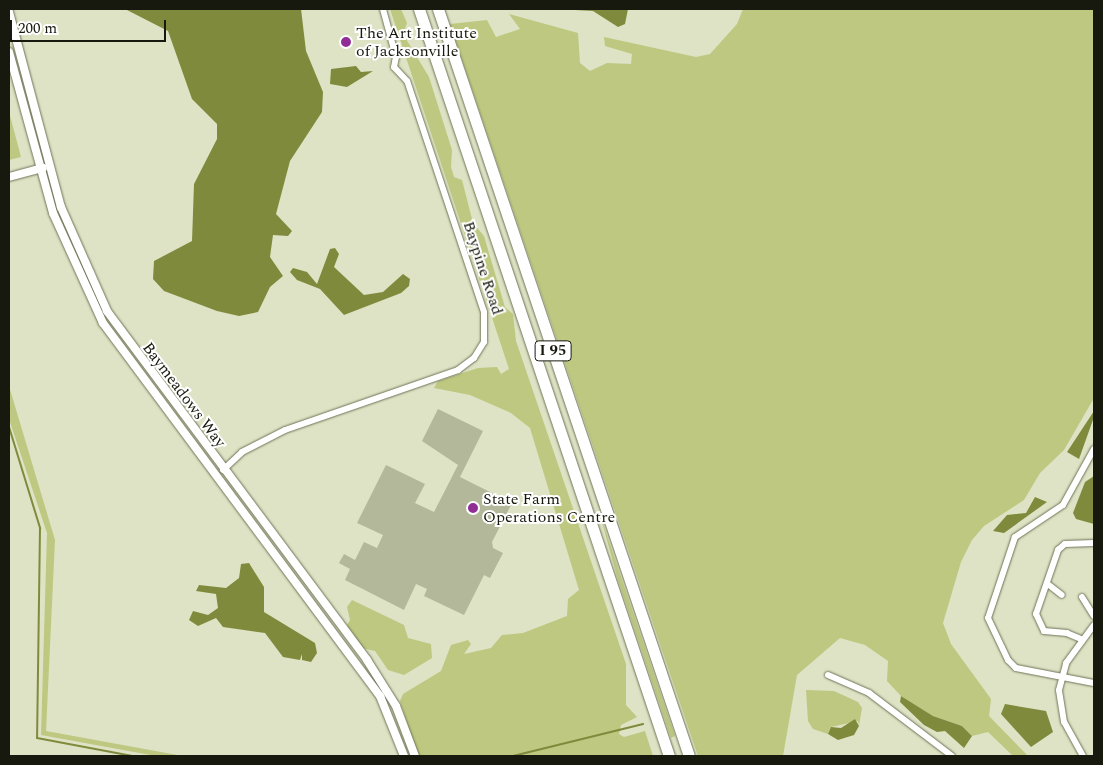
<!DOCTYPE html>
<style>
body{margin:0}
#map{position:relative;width:1103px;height:765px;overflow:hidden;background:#dde3c4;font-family:Spectral,serif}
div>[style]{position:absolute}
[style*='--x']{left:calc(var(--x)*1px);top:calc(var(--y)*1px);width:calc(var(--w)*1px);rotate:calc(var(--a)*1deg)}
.green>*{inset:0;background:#bec880}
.water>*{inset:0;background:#808a3c}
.stream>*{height:2px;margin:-1px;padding:0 1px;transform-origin:1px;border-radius:1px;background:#808a3c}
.building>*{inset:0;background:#b3b89b}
.roads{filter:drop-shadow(0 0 1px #6f7458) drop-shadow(0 0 1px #6f7458)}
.minor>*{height:6px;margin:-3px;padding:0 3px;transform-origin:3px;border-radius:3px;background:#fff}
.tertiary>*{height:8px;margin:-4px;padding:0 4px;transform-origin:4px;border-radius:4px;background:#fff}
.motorway>*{height:11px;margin:-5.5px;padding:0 5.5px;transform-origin:5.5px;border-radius:5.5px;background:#fff}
.dots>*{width:14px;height:14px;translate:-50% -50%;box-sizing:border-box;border:2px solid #fff;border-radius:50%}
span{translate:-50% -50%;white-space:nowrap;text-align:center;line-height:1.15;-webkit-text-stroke:4px #fff;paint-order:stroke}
.shield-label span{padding:1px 4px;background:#fff;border:1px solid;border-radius:4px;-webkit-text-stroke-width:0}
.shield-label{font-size:15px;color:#18190e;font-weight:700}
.poi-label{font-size:16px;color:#18190e}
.left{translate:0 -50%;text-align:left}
.street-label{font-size:16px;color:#18190e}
.frame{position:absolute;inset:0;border:10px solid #18190e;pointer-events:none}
.scale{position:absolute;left:10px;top:20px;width:156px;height:22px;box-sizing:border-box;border:2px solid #18190e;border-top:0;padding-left:6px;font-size:15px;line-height:18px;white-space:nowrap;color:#18190e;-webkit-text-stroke:4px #fff;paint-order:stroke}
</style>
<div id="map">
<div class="green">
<i style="clip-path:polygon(390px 9px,401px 9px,407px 23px,403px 34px,429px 77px,452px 150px,451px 167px,454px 177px,462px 180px,473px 223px,484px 236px,505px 307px,513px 314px,516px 341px,626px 664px,626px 705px,637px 717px,621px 725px,619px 734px,624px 737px,645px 731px,653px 756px,418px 756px,400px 701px,403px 694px,441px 671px,451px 645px,468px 640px,471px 644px,464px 654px,491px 648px,502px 635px,523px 633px,567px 616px,568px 599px,579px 590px,530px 428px,511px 413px,470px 395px,434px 388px,438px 381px,478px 368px,497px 367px,501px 374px,509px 369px)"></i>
<i style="clip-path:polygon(743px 9px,1094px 9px,1094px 398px,1064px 450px,1040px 473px,1024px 500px,984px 526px,972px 540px,961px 562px,943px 623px,951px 644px,991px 699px,989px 716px,1028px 756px,1013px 756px,988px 732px,972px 736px,962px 726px,933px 716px,901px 696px,887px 681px,888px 661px,865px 645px,840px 638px,797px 675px,783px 756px,698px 756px,450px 24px,487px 20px,496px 37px,520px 29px,509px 14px,578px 33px,580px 63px,590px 71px,607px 63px,631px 64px,632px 54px,605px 46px,604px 37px,696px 57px,710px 54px,737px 24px)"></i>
<i style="clip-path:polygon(9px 112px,21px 157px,9px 160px)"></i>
<i style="clip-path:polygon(9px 386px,55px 540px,46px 731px,183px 756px,156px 756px,41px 735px,47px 533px,9px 419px)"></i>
<i style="clip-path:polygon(600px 515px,675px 736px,671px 738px,618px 580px)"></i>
<i style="clip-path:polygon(352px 600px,404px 625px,408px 638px,431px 644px,432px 658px,404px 675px,388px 670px,375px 651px,362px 648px,347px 625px,350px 620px,347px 607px)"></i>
<i style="clip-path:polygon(806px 690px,834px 691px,858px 702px,862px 708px,859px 726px,858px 721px,831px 727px,828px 734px,813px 729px,808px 721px)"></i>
</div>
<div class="water">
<i style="clip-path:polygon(125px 9px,301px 9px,306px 51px,323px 92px,322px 112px,290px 161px,276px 214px,292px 231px,288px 236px,273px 235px,270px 257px,283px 276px,270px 287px,258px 312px,239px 316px,217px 311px,164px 291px,153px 279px,154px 261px,192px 241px,194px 184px,217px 139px,217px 124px,192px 99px,168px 31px)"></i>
<i style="clip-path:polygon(557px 9px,628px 9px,625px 24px,618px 27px,593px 11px)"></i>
<i style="clip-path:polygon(356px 66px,361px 72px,373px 71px,347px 87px,330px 84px,331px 69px)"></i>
<i style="clip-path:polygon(335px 248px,339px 254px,334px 267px,364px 295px,383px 292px,403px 274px,410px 279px,409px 286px,401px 293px,344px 315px,320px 289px,297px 280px,290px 272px,293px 268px,307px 272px,317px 284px,330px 249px)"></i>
<i style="clip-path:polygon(1094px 411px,1094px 417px,1079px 459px,1067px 452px)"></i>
<i style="clip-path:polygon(1094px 476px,1094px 524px,1076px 519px,1073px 513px,1085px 482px)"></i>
<i style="clip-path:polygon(1035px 497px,1047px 502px,1004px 533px,993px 531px,1007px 515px,1026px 513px)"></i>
<i style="clip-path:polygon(249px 563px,264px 587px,264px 612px,315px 643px,317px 653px,311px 662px,302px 660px,302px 654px,300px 660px,283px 657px,265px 633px,223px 627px,216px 618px,198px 626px,189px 620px,193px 611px,208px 615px,218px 608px,216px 594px,196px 591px,199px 585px,226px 588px,239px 578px,241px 564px)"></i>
<i style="clip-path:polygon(901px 696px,933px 716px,962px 726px,972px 736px,964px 748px,945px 731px,937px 732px,924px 725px,900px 702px)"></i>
<i style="clip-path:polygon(1005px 704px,1046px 711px,1053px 732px,1031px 747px,1001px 714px)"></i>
<i style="clip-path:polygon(855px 719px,859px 726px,854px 735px,838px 740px,828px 734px,831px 727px,841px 728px)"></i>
</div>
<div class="stream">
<i style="--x:9;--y:427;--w:106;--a:72.9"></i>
<i style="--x:40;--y:528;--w:210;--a:90.8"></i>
<i style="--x:37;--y:738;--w:97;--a:10.7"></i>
<i style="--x:513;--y:756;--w:134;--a:-13.8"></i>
</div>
<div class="building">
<i style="clip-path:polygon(438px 409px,483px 431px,460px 477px,512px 503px,492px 542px,493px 548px,503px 553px,490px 578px,484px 575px,464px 615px,424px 596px,427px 589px,416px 584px,404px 610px,345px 580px,350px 569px,339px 563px,344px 554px,355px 560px,364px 542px,377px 548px,383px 535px,357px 523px,386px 465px,425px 484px,415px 503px,434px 512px,458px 465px,422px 441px)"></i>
</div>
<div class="roads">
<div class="minor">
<i style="--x:1094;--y:449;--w:64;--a:119"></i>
<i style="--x:1063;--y:505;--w:58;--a:146.3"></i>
<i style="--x:1015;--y:537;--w:85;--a:108.4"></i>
<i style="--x:988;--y:618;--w:47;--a:64.5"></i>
<i style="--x:1008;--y:660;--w:11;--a:45"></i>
<i style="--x:1016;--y:668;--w:79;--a:10.9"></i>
<i style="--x:223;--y:470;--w:26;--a:-43"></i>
<i style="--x:242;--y:452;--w:48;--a:-27.1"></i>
<i style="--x:285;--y:430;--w:183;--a:-19.1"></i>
<i style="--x:458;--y:370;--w:20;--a:-37"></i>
<i style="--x:474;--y:358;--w:19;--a:-58"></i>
<i style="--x:484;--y:342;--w:30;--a:-90"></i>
<i style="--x:484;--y:312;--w:243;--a:-108.4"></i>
<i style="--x:407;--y:81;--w:19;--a:-133"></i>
<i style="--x:394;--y:67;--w:10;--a:-79"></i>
<i style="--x:396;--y:57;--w:50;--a:-105.2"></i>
<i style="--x:1049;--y:585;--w:16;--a:38"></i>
<i style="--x:1082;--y:597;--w:22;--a:58"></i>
<i style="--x:1081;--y:639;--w:15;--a:-157"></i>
<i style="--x:1067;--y:633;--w:23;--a:-175"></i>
<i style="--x:1044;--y:631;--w:19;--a:-115"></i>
<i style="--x:1036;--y:614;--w:68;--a:-71"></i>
<i style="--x:1058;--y:550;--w:9;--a:-41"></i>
<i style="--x:1065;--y:544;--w:29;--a:-2"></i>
<i style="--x:828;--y:675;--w:45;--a:23.7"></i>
<i style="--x:869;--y:693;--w:104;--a:37.2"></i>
<i style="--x:1083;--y:756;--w:39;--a:-119"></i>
<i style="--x:1064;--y:722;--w:32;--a:-99"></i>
<i style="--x:1059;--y:690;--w:28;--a:-75"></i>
<i style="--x:1066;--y:663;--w:47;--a:-53.6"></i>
</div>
<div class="tertiary">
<i style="--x:9;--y:12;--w:202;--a:75.1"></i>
<i style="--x:61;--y:207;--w:114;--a:66.1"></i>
<i style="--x:107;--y:311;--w:435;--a:53.3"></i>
<i style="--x:367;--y:660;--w:54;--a:57.8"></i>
<i style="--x:396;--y:706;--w:53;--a:69.2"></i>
<i style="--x:9;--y:52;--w:167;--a:74.7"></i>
<i style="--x:53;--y:213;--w:121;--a:65.6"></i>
<i style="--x:103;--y:323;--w:465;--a:53.4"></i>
<i style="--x:380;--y:696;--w:65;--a:68.2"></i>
<i style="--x:9;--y:177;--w:35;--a:-15"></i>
</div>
<div class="motorway">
<i style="--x:419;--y:9;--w:788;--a:71.5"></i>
<i style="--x:438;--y:9;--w:788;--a:71.43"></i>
</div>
</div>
<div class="dots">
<i style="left:346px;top:42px;background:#902e96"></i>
<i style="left:473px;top:508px;background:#902e96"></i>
</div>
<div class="shield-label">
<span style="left:553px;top:351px">I 95</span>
</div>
<div class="poi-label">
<span class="left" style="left:356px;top:42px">The Art Institute<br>of Jacksonville</span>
<span class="left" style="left:483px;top:508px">State Farm<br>Operations Centre</span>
</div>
<div class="street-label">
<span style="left:483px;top:268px;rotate:72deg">Baypine Road</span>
<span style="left:184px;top:395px;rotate:53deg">Baymeadows Way</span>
</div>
<div class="frame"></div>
<div class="scale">200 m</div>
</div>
